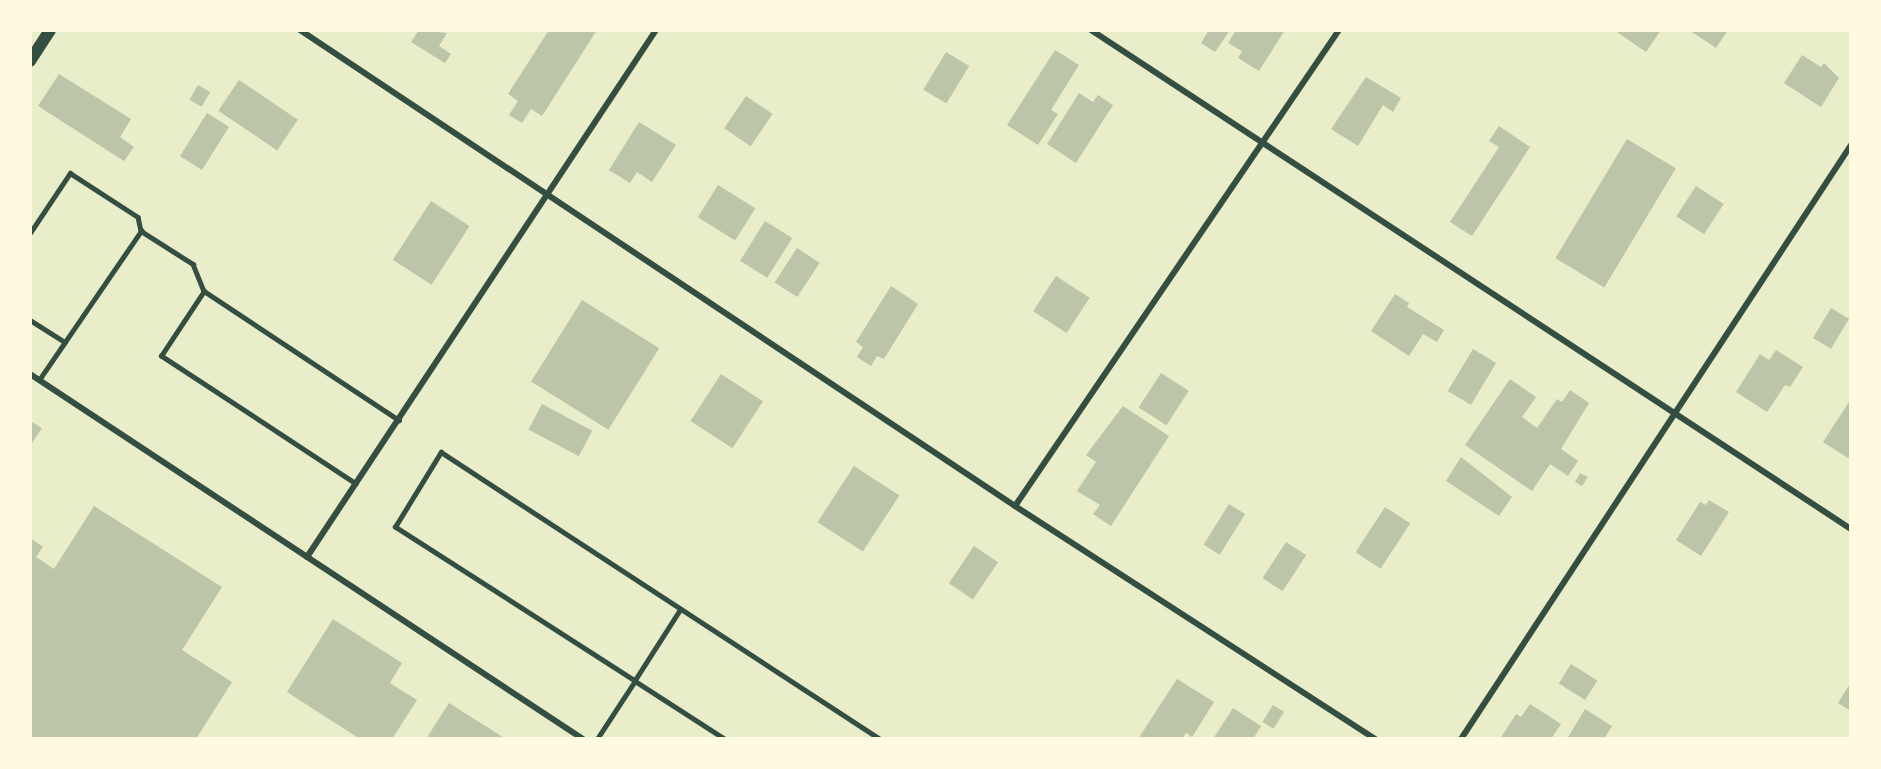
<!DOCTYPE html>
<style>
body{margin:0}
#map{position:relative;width:1881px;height:769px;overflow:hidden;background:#e9edc9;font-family:Quicksand,sans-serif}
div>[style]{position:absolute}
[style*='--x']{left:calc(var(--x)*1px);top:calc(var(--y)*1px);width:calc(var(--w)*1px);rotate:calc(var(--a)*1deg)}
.building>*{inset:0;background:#bcc5a7;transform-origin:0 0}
.service>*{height:4.5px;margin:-2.25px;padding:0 2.25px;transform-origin:2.25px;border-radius:2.25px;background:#344e41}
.minor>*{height:6px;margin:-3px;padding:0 3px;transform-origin:3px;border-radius:3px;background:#344e41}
.secondary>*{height:12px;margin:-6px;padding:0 6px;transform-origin:6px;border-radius:6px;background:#344e41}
span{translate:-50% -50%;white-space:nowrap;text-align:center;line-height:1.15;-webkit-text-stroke:4.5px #fefae0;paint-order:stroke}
.frame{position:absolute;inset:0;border:32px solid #fefae0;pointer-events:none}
</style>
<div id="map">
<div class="building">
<i style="clip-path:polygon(419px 30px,447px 33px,439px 46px,451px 54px,445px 63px,411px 42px)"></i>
<i style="clip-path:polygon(549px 30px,597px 30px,542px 116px,531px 109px,522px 123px,509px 115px,518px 101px,508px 94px)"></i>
<i style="clip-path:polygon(1209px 30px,1230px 30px,1215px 52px,1201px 43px)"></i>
<i style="clip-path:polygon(1236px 30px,1285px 30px,1259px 71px,1238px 58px,1242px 51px,1228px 43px)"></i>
<i style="clip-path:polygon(1614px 30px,1661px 30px,1646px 52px)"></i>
<i style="clip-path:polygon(1689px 30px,1728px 30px,1716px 48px)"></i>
<i style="clip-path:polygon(1055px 50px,1079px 65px,1051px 110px,1058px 114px,1038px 145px,1007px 125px)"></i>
<i style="left:946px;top:52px;width:27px;height:44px;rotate:31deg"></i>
<i style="clip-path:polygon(1802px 55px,1821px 67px,1824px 63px,1839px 78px,1821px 107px,1784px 83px)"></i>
<i style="clip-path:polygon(59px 74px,131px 119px,120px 137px,134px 147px,124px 161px,38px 106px)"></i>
<i style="clip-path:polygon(1366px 77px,1401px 98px,1393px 112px,1383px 105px,1358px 146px,1331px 129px)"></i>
<i style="left:239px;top:80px;width:71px;height:37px;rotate:34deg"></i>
<i style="left:198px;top:85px;width:14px;height:17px;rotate:30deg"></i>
<i style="clip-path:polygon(1079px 93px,1093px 102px,1098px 95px,1113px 105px,1076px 163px,1047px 144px)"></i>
<i style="left:746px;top:96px;width:32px;height:39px;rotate:34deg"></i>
<i style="left:207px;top:113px;width:26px;height:51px;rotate:32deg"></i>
<i style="clip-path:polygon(639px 122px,676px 145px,652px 182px,637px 172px,630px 183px,609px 170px)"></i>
<i style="clip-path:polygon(1499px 126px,1530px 147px,1472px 236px,1450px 222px,1499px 147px,1489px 141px)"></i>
<i style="left:1627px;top:139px;width:57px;height:139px;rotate:31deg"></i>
<i style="left:718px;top:185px;width:44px;height:38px;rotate:32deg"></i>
<i style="left:1696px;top:186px;width:33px;height:36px;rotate:33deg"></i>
<i style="left:431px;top:201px;width:46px;height:70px;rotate:33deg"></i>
<i style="left:765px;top:221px;width:32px;height:47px;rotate:32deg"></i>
<i style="left:797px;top:248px;width:27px;height:41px;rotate:33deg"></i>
<i style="left:1056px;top:276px;width:40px;height:42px;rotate:33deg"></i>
<i style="clip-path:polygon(891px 286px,918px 304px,884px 359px,877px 356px,871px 366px,857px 357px,863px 347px,856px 342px)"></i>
<i style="clip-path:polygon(1395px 294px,1409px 303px,1407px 307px,1444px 330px,1437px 342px,1423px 334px,1409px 356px,1371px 331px)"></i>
<i style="left:582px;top:300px;width:91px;height:96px;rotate:32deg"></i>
<i style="left:1831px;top:308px;width:21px;height:35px;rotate:31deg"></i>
<i style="left:1473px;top:349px;width:27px;height:49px;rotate:31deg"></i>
<i style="clip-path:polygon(1776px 350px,1803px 367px,1790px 387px,1785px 385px,1767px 412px,1736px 392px,1760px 354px,1769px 360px)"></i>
<i style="left:1161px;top:373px;width:33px;height:41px;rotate:33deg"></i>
<i style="left:721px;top:374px;width:50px;height:56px;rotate:33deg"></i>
<i style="clip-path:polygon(1510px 379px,1536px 397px,1522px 417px,1537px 428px,1557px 399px,1562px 402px,1570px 390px,1589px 403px,1561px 449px,1578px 461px,1568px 476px,1550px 464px,1532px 491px,1465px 445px)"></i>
<i style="clip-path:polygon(1849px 402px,1851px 454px,1848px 458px,1823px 442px)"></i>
<i style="left:542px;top:404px;width:57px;height:29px;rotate:28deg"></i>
<i style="clip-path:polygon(1123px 406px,1169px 436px,1111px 526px,1093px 514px,1100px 505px,1077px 491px,1096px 462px,1086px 455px)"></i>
<i style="clip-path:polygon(30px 421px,42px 428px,30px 446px)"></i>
<i style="clip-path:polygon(1461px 457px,1512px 497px,1499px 516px,1446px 481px)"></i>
<i style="left:854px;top:466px;width:54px;height:67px;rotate:33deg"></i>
<i style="clip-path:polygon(1580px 473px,1588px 477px,1582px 486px,1575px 482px)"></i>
<i style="clip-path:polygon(1709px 500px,1729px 512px,1701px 556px,1676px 540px,1700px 502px,1706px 505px)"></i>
<i style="left:1229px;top:504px;width:19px;height:48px;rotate:32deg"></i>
<i style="clip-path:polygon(94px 506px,222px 587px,182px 650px,232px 682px,196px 739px,30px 739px,30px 538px,43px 547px,36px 557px,54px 569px)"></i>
<i style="left:1385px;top:507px;width:30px;height:54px;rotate:33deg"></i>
<i style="left:1286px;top:542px;width:24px;height:43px;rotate:33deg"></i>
<i style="left:974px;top:546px;width:29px;height:45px;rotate:34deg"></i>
<i style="clip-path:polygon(333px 619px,402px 663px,390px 683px,417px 700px,392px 739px,360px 739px,287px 692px)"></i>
<i style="left:1571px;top:664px;width:31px;height:23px;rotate:32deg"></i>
<i style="clip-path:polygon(1177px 679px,1214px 702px,1192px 737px,1186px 733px,1182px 739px,1138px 739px)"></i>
<i style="clip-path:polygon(1851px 682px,1851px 711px,1838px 703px)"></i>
<i style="clip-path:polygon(449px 703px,506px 739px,426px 739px)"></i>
<i style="clip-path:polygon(1530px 704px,1561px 724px,1551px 739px,1500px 739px,1516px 714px,1521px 717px)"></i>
<i style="left:1273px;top:705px;width:13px;height:20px;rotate:32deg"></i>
<i style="clip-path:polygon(1233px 708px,1261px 726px,1253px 739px,1213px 739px)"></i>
<i style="clip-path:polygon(1585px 709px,1612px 726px,1604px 739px,1567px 739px)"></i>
</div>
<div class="service">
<i style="--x:30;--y:233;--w:72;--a:-56.3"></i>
<i style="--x:70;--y:173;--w:81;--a:32.9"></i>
<i style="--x:138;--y:217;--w:14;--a:78"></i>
<i style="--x:141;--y:231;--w:62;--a:32.4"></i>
<i style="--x:193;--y:264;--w:29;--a:68"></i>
<i style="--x:30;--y:320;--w:41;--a:32.2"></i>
<i style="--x:65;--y:342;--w:135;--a:-55.6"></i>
<i style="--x:39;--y:380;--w:46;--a:-55.6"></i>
<i style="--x:356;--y:484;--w:233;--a:-146.7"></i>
<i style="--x:161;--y:356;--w:78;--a:-56.5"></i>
<i style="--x:204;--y:291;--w:234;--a:33.5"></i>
<i style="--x:681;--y:609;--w:85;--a:122.6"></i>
<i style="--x:635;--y:681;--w:285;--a:-147.3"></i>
<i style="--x:395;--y:527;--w:88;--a:-58.5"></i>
<i style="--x:441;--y:452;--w:524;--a:33.17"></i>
<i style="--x:597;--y:739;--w:69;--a:-56.8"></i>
<i style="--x:635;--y:681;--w:107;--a:32.8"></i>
</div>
<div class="minor">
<i style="--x:300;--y:30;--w:859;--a:33.65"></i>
<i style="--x:1015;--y:506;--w:429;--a:32.9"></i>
<i style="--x:1091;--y:30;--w:909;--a:33.29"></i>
<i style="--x:30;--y:374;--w:663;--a:33.43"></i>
<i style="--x:1015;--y:506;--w:576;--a:-55.76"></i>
<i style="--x:307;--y:557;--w:632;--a:-56.49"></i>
<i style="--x:1461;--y:739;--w:711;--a:-56.71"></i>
</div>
<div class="secondary">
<i style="--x:30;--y:61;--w:37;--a:-57"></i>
</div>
<div class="frame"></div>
</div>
